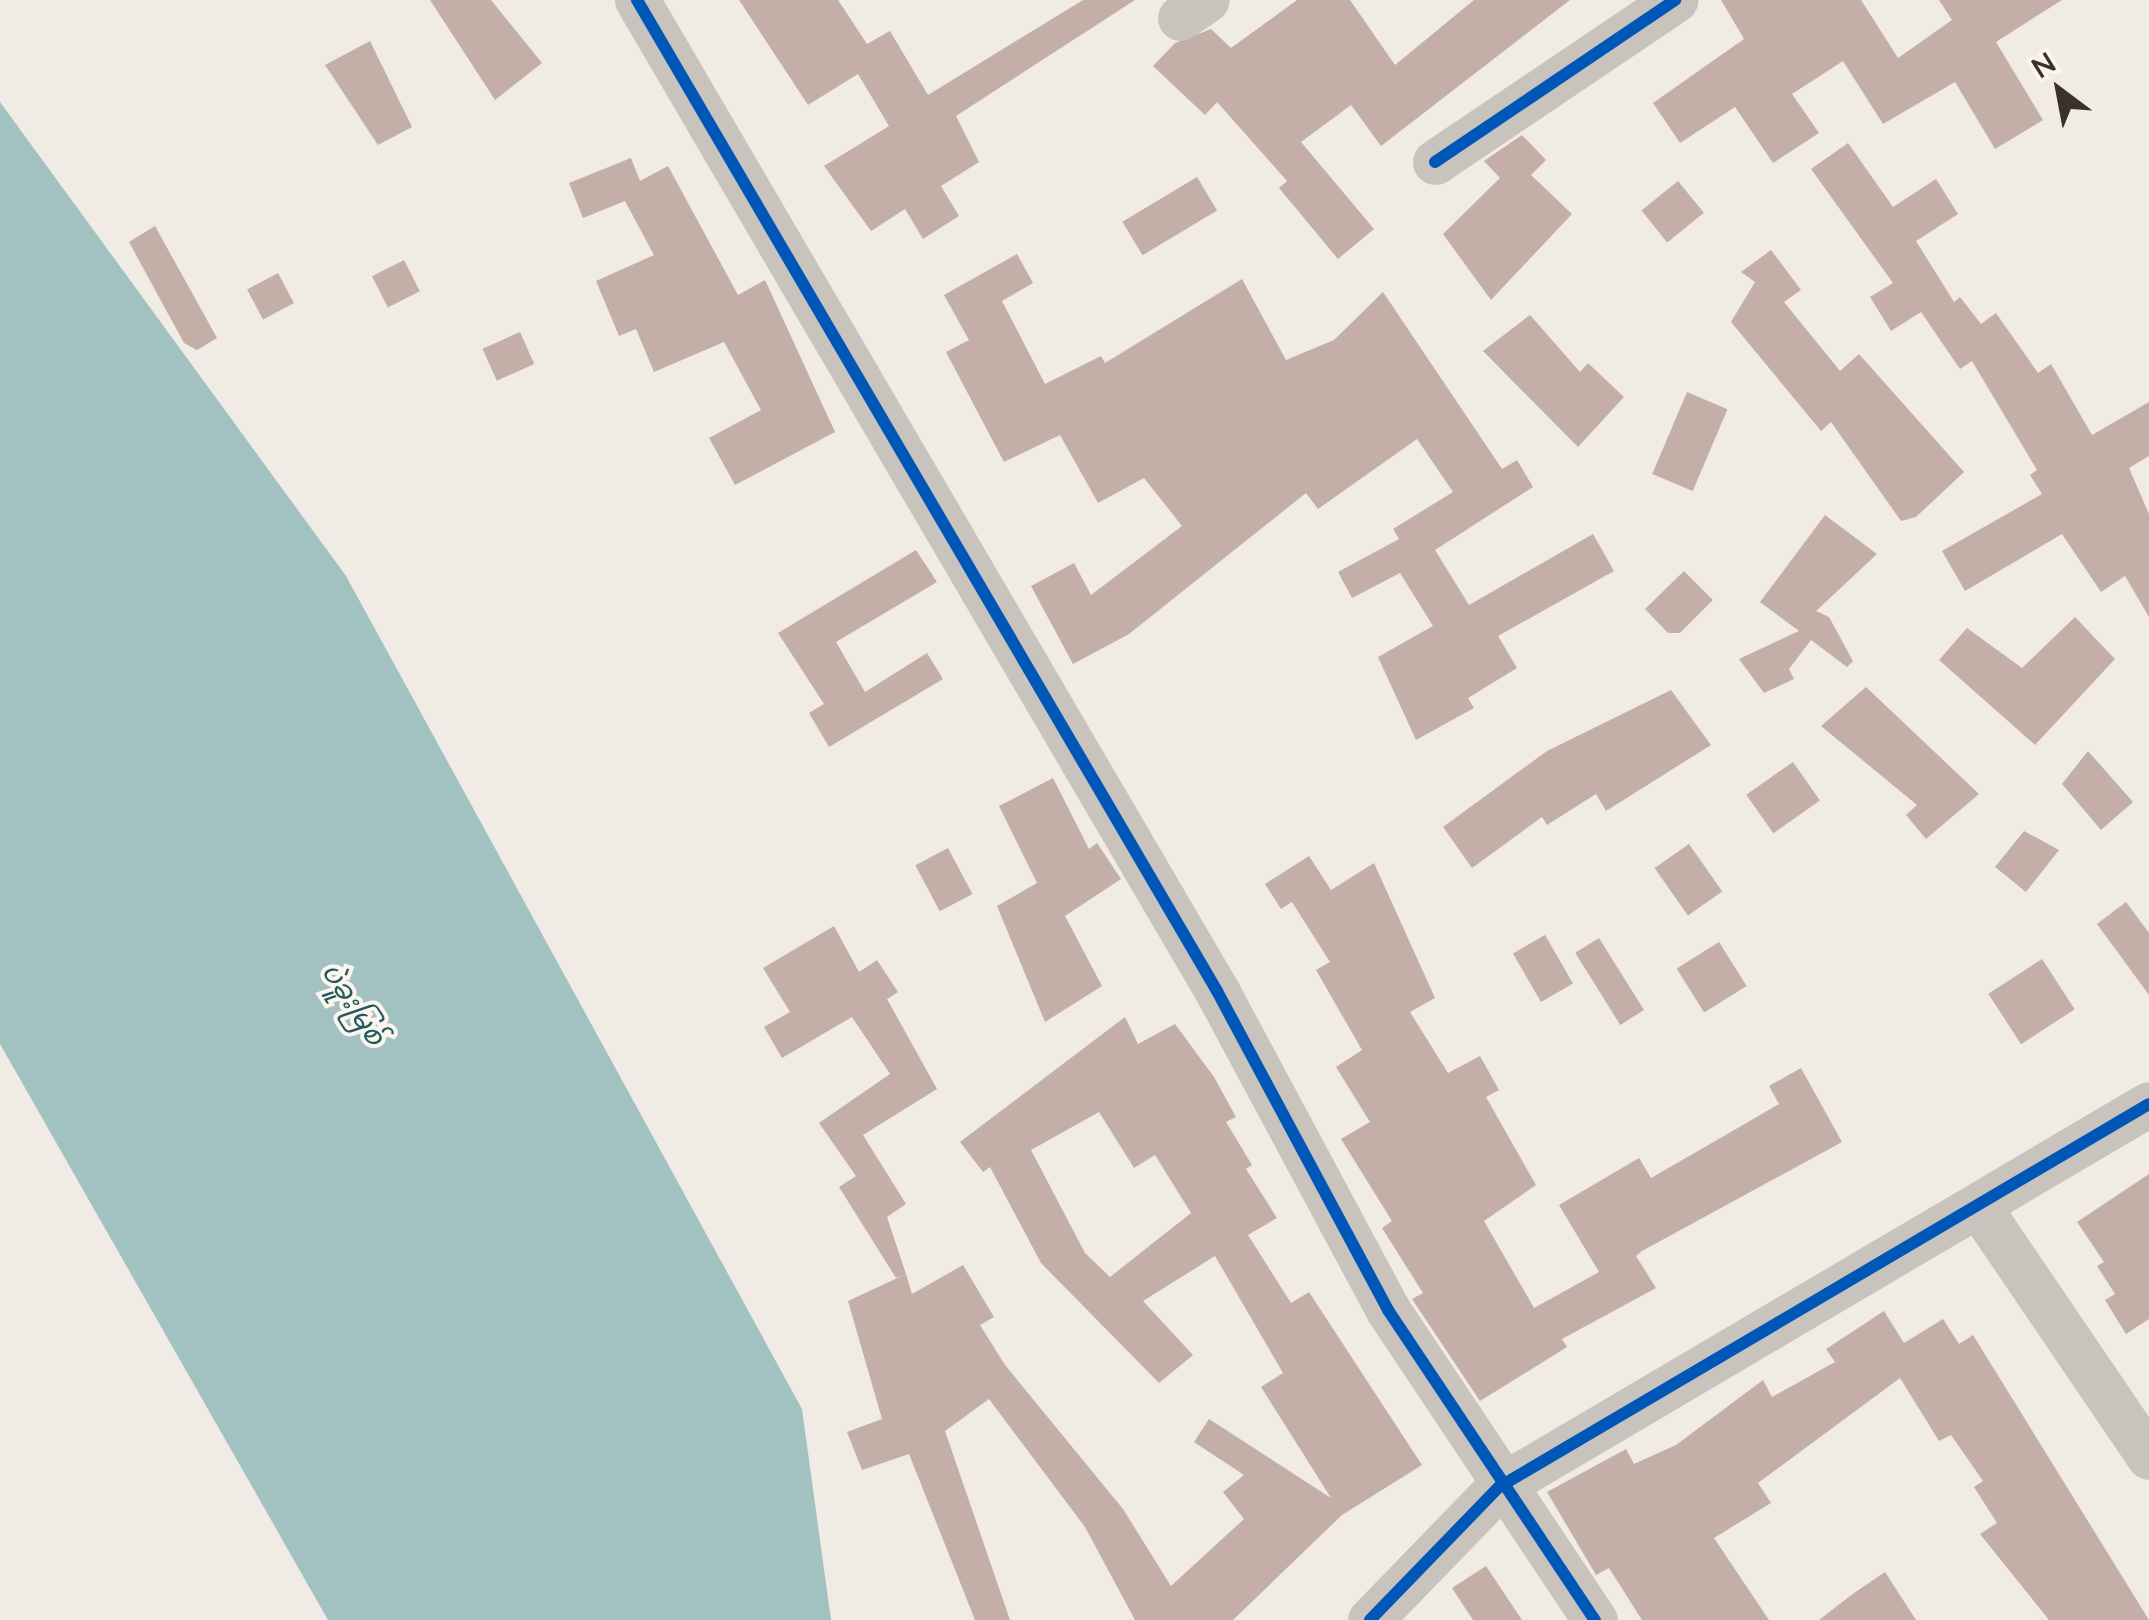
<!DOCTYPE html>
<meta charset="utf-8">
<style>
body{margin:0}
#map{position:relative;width:2149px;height:1620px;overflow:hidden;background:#f0ebe5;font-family:Lato,"Noto Sans Myanmar",sans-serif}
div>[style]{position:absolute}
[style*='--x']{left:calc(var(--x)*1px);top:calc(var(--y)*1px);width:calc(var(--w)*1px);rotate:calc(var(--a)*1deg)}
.water>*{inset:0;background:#a1c2c1}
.building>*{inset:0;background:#c3afa7;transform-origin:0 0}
.minor>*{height:45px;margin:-22.5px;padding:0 22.5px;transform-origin:22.5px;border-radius:22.5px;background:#c9c3be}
.cycleway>*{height:12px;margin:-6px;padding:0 6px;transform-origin:6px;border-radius:6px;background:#0057b8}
span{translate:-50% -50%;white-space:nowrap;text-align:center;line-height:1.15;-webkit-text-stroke:8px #fbf5ee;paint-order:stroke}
.water-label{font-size:28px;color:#1f5a5e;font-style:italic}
.north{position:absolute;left:2009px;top:40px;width:100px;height:100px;-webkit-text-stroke:8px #fbf5ee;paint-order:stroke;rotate:328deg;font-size:28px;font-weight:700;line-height:40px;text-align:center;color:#3b302b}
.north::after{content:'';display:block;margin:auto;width:35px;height:45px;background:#3b302b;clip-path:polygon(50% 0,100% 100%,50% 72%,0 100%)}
</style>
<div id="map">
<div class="water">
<i style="clip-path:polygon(0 102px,346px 576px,802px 1409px,831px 1620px,328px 1620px,0 1044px)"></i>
</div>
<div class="building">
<i style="clip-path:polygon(430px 0,491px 0,542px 63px,495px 100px)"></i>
<i style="clip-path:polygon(739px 0,838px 0,867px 44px,890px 31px,928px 95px,1083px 0,1135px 0,956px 116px,979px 162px,941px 186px,959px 216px,923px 239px,905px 209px,871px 231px,824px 166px,889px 126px,858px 74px,808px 105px)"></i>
<i style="clip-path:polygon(1297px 0,1350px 0,1395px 65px,1474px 0,1570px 0,1381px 146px,1351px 105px,1301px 142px,1374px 229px,1338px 259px,1279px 188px,1287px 181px,1217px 102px,1205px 115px,1153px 66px,1175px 43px,1211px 29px,1231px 48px)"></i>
<i style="clip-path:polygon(1721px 0,1861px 0,1898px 58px,1952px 20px,1939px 0,2062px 0,1996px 42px,2043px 120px,1995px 149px,1955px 82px,1883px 124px,1843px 61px,1792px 94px,1819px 133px,1773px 163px,1735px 107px,1680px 143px,1653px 103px,1744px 39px)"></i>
<i style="clip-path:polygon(370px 41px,412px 127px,378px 145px,325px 65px)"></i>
<i style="clip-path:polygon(1522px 135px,1546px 160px,1531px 175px,1572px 214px,1491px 300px,1443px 234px,1500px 178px,1484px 161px)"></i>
<i style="clip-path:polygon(1848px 143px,1893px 207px,1936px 179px,1958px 214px,1916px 241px,1954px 302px,1960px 297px,1981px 324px,1996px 313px,2038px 373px,2051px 364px,2092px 435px,2149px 402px,2149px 456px,2129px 468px,2149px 514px,2149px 617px,2125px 576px,2101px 592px,2062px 534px,1965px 591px,1942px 551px,2042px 494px,2030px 475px,2037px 470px,1972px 361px,1960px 369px,1921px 312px,1891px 331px,1870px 297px,1893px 283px,1811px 169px)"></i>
<i style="clip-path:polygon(631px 158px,640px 181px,668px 166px,738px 295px,765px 280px,835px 432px,735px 485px,709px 438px,761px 410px,724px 342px,654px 372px,636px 329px,619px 336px,596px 281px,654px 255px,625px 201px,583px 218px,569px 183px)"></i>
<i style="left:1197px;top:177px;width:39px;height:87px;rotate:59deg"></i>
<i style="left:1678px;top:181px;width:41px;height:47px;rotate:51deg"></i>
<i style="clip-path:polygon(155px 226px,217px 338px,197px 350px,184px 343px,129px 242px)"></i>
<i style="clip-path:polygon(1771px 250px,1801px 290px,1784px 302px,1840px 371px,1859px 354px,1964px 472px,1916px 517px,1901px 521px,1831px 422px,1821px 431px,1731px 322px,1755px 282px,1741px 272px)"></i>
<i style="clip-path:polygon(1017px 254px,1033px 283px,1002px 301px,1045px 384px,1101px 356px,1105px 363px,1242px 279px,1286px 360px,1334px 340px,1383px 292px,1502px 469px,1517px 460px,1533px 487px,1435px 550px,1469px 605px,1593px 534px,1614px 571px,1498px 636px,1517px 668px,1468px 698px,1474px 708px,1416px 740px,1378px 657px,1433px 626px,1400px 573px,1352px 598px,1338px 572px,1399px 539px,1393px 529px,1453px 492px,1417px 439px,1318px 509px,1306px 493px,1129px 634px,1073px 664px,1031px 586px,1074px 563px,1091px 595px,1182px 526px,1144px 478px,1098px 503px,1060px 435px,1004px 462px,946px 352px,969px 340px,944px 295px)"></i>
<i style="left:404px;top:260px;width:35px;height:36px;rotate:63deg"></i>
<i style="left:278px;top:273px;width:34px;height:35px;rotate:62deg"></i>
<i style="clip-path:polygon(1530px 315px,1580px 372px,1588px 363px,1624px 397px,1578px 447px,1483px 351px)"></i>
<i style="left:520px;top:332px;width:35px;height:41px;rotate:66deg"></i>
<i style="left:1687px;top:392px;width:44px;height:89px;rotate:23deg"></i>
<i style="clip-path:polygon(1825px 515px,1877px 554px,1816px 611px,1829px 617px,1853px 661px,1847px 667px,1811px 640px,1789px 669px,1794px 679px,1764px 693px,1739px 659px,1799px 631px,1760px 602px)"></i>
<i style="clip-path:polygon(916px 550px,937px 582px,836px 642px,865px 692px,927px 653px,943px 679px,829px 747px,809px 713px,824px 704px,778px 633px)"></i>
<i style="clip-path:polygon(1684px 571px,1713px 600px,1680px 633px,1668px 633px,1645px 609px)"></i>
<i style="clip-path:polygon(2075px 617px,2115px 659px,2035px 745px,1939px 660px,1967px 628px,2022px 668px)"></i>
<i style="clip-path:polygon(1866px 687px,1979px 794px,1926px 839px,1906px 815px,1917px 805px,1821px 726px)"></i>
<i style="clip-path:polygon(1671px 690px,1711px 745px,1606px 811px,1596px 794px,1547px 825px,1542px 817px,1472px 868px,1443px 827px,1547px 751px)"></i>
<i style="clip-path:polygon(2088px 751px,2133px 802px,2101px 830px,2062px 784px)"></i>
<i style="left:1793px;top:762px;width:47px;height:57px;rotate:55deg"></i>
<i style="clip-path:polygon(1053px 778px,1089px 849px,1097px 843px,1121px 879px,1065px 916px,1102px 986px,1045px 1022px,997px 906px,1037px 883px,999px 806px)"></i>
<i style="clip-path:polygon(2024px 831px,2059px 850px,2026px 892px,1995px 867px)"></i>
<i style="left:1689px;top:844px;width:58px;height:42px;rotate:55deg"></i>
<i style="left:948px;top:848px;width:52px;height:37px;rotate:62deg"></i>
<i style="clip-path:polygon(1309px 856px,1331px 890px,1374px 863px,1435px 998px,1410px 1012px,1448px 1073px,1480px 1056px,1499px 1090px,1486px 1097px,1536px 1185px,1484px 1221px,1534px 1308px,1599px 1272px,1559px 1205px,1639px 1158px,1651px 1178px,1698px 1151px,1779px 1104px,1769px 1086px,1801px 1068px,1842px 1142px,1642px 1251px,1636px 1256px,1656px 1288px,1562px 1339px,1567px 1347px,1480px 1401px,1412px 1299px,1423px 1293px,1382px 1228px,1392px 1221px,1341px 1139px,1370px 1122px,1336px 1067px,1362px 1050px,1316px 970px,1330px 962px,1292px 902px,1281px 909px,1265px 884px)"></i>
<i style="clip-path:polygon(2126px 902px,2149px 933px,2149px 995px,2097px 924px)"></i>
<i style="clip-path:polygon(834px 926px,859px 972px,877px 960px,898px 992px,887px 999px,937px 1089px,863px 1135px,906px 1204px,887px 1217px,906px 1274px,896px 1278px,839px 1187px,856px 1176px,819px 1123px,890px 1074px,852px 1017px,782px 1058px,764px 1027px,790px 1012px,763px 968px)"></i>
<i style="left:1545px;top:935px;width:56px;height:37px;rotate:60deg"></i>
<i style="left:1599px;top:938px;width:85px;height:28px;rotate:58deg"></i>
<i style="left:1719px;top:942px;width:52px;height:50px;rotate:58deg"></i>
<i style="left:2042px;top:959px;width:60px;height:64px;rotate:57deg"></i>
<i style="clip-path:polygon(evenodd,1125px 1017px,1138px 1044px,1175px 1024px,1214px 1077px,1236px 1117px,1226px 1122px,1252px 1165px,1246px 1169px,1277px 1218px,1248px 1235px,1291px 1303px,1309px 1292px,1422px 1465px,1342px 1515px,1233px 1620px,1135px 1620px,1085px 1527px,989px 1399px,945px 1431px,1010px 1620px,975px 1620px,909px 1454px,862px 1470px,847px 1432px,882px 1419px,848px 1301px,906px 1274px,912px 1294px,963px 1265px,994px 1317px,980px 1325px,1005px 1365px,1123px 1509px,1171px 1586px,1244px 1519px,1223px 1492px,1244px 1475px,1194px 1442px,1209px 1419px,1331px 1498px,1261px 1387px,1283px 1373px,1215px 1256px,1143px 1301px,1193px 1355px,1159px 1383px,1041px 1263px,990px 1167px,983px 1172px,960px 1142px,1125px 1017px,1099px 1112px,1134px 1168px,1155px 1155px,1191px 1213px,1110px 1277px,1085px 1253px,1031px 1150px,1099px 1112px)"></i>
<i style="clip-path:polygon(2149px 1174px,2149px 1319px,2126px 1334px,2105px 1300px,2115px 1294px,2097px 1266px,2104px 1262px,2077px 1222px)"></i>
<i style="clip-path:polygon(1884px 1311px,1904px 1343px,1943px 1319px,1959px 1344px,1973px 1335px,2149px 1620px,2049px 1620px,1980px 1534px,1997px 1523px,1974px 1487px,1983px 1481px,1951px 1435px,1939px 1441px,1900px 1378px,1758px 1483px,1771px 1503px,1714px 1538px,1769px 1620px,1642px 1620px,1609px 1568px,1596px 1575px,1547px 1492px,1626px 1449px,1634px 1464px,1676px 1445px,1763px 1380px,1772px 1397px,1835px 1362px,1826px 1349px)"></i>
<i style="clip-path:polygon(1486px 1566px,1522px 1620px,1473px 1620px,1452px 1588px)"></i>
<i style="clip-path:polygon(1885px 1572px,1916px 1620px,1819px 1620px,1854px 1593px)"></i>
</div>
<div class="minor">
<i style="--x:637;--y:0;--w:1148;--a:59.66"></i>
<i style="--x:1217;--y:991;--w:362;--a:61.8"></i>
<i style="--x:1388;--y:1310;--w:373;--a:56.3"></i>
<i style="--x:1180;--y:18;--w:32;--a:-34"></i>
<i style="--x:1435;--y:162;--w:290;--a:-34"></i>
<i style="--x:1979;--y:1207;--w:302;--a:55.8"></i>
<i style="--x:1370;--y:1620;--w:185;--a:-45.9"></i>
<i style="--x:1499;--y:1487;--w:754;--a:-30.51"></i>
</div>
<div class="cycleway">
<i style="--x:637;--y:0;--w:1148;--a:59.66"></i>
<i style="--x:1217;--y:991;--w:362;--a:61.8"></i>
<i style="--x:1388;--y:1310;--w:373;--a:56.3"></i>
<i style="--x:1435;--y:162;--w:290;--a:-34"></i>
<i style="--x:1370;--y:1620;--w:185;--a:-45.9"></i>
<i style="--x:1499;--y:1487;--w:754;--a:-30.51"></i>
</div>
<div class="water-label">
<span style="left:355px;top:1003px;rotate:57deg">ပဲခူးမြစ်</span>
</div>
<div class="north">N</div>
</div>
